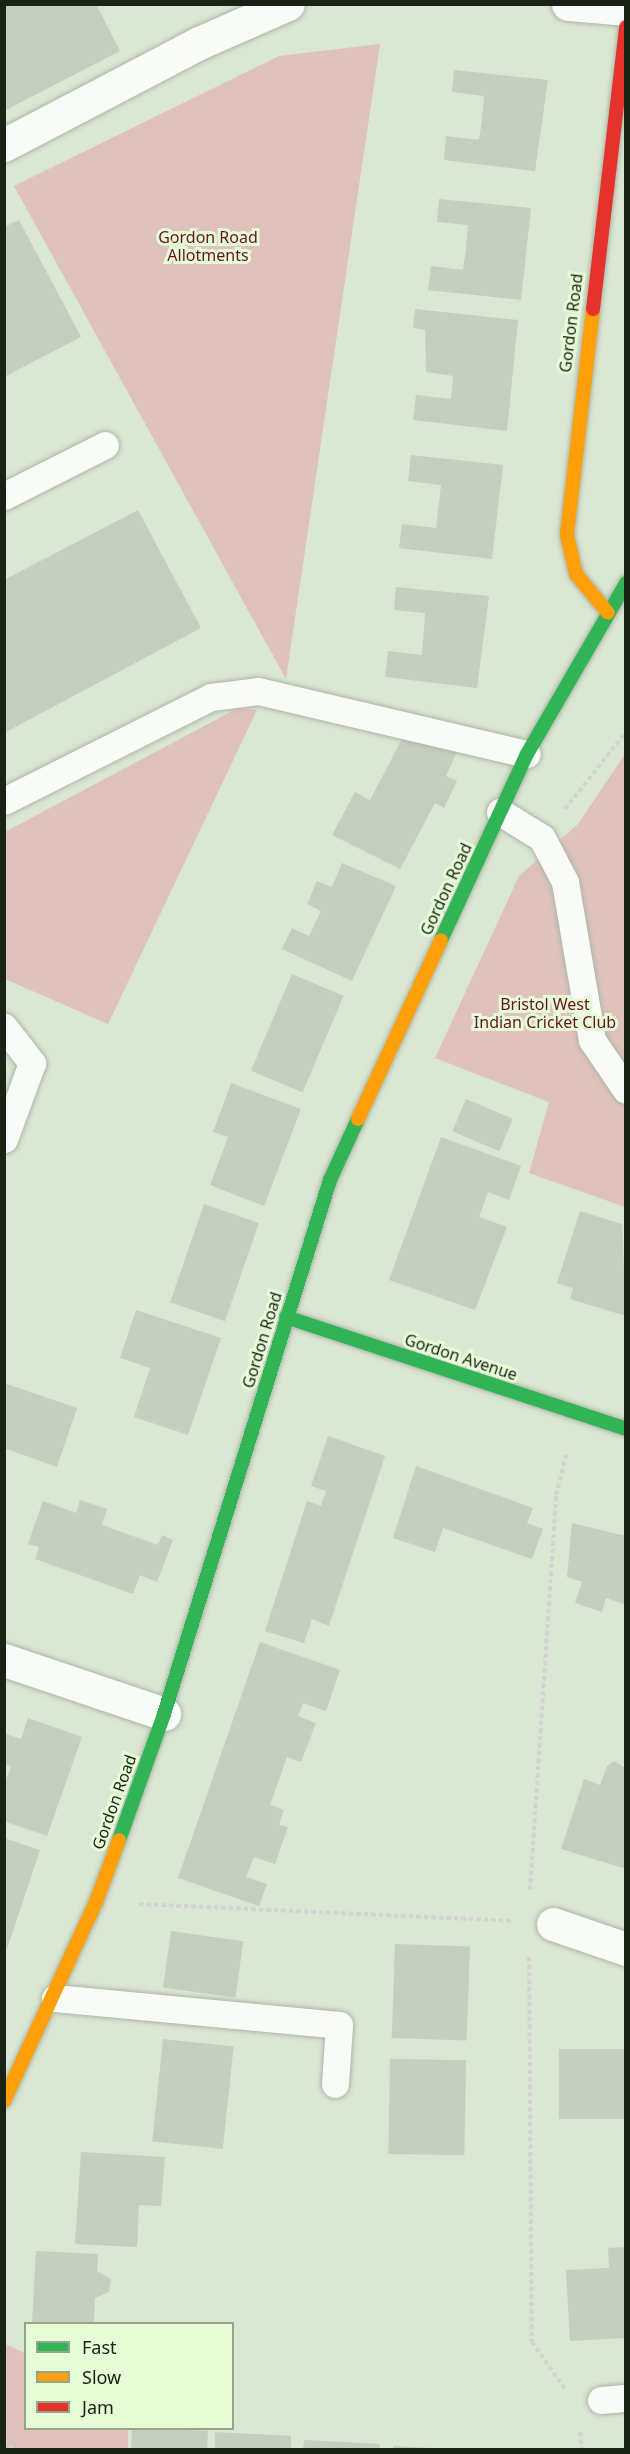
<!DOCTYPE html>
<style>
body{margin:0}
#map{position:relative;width:630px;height:2454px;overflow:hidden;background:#dae7d2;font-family:"Noto Sans",sans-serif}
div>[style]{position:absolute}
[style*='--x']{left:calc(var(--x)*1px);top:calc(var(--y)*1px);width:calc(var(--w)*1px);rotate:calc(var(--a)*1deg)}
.green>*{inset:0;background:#dfc2bb}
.building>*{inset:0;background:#c5cebf;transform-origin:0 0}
.path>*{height:4px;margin-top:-2px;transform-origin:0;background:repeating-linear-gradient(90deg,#d2d5cf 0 4.5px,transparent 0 7.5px)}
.roads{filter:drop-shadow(0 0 2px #acb6a6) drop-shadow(0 0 2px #acb6a6)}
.lane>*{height:27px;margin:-13.5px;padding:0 13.5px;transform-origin:13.5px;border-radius:13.5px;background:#f9fbf8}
.street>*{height:33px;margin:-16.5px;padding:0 16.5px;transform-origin:16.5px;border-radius:16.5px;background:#f9fbf8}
.fast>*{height:14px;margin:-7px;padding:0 7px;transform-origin:7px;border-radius:7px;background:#30b455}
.slow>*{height:14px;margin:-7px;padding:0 7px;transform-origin:7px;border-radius:7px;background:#ff9f0a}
.jam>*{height:14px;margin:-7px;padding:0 7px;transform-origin:7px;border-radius:7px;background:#e5322d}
span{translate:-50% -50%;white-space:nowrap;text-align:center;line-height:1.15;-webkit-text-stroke:6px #e5fcd7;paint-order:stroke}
.park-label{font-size:16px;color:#691225}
.street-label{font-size:16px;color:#1a2215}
.frame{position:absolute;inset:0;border:6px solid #1a2215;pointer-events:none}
.legend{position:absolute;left:24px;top:2322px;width:210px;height:108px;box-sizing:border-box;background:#e5fcd7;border:2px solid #94a589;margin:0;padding:8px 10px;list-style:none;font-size:18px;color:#1a2215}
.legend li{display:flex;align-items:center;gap:12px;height:30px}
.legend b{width:30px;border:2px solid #94a589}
</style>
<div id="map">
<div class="green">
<i style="clip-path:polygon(380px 44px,286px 679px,14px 186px,279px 56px)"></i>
<i style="clip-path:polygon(238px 708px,257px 710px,108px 1024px,5px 979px,5px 832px)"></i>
<i style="clip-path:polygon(625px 754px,625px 1207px,529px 1173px,549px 1102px,435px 1058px,519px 876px,578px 824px)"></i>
<i style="clip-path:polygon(5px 2344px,25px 2353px,26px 2428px,128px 2429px,128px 2449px,5px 2449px)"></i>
</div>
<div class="building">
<i style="clip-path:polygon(4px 4px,96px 4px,120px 51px,4px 111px)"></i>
<i style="clip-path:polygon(454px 70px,548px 80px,535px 171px,444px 160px,446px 136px,479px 140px,482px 119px,484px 96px,452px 92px)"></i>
<i style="clip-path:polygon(439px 199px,531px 208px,521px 300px,428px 290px,431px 266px,463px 270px,466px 249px,468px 225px,437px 222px)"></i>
<i style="clip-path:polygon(19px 220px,81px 337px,4px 377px,4px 227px)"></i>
<i style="clip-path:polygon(415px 309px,518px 320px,507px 431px,413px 420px,416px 395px,451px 399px,453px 376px,426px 372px,425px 330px,413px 328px)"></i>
<i style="clip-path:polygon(411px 455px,503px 465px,492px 559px,399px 548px,402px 524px,436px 528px,441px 485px,408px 481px)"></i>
<i style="clip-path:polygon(138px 510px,201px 628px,4px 733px,4px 580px)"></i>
<i style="clip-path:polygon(396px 587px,489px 596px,477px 688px,385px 677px,388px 651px,422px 655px,425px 613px,394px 610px)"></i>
<i style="clip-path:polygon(404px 735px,459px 748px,446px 776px,457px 781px,444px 808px,435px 803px,400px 869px,332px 835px,355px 792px,370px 800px)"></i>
<i style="clip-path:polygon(342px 863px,396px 886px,352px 981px,282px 949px,292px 928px,309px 936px,321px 911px,307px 904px,317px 881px,332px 887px)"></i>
<i style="left:292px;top:974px;width:56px;height:105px;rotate:23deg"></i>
<i style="clip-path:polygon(231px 1083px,301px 1109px,264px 1206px,210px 1185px,228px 1137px,213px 1132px)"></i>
<i style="left:466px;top:1099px;width:51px;height:35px;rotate:23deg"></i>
<i style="clip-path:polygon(441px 1137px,521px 1166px,509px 1200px,488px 1192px,479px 1217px,507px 1227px,475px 1310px,389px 1280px)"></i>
<i style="left:204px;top:1204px;width:58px;height:104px;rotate:19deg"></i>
<i style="clip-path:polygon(580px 1211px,622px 1224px,626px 1316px,570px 1299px,573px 1288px,557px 1283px)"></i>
<i style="clip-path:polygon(136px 1310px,221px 1338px,188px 1435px,134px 1417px,150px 1368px,120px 1358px)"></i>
<i style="clip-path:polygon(4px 1383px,77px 1408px,57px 1467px,4px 1448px)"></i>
<i style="clip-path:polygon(328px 1436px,385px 1456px,329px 1626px,312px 1619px,304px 1643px,265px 1631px,307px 1501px,321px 1506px,326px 1491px,311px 1486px)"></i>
<i style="clip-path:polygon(416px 1466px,533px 1508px,527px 1523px,543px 1529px,532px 1559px,443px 1528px,435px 1552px,393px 1538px)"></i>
<i style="clip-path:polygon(80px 1500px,107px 1509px,102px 1525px,158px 1545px,162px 1535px,173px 1540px,157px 1582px,140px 1575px,133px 1594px,35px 1559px,39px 1547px,28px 1544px,43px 1501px,76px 1513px)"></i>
<i style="clip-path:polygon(572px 1523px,626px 1536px,626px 1605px,606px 1598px,602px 1612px,575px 1603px,582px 1582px,567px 1577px)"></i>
<i style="clip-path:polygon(260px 1642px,340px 1670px,326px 1711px,303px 1703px,298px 1716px,316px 1723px,301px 1762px,287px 1757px,270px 1805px,284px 1810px,279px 1825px,288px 1827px,275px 1864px,254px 1857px,246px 1877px,267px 1884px,259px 1906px,178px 1878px)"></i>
<i style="clip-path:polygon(28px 1718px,82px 1737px,47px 1836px,4px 1821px,4px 1786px,11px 1766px,4px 1764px,4px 1733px,21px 1739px)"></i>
<i style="clip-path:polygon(614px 1761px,626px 1768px,626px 1869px,561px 1849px,584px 1779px,600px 1785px,607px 1766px)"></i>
<i style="clip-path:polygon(4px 1838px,40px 1850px,7px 1949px,4px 1948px)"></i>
<i style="left:171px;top:1931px;width:73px;height:57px;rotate:8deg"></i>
<i style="left:395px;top:1944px;width:75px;height:94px;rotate:2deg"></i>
<i style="left:163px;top:2039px;width:71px;height:103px;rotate:6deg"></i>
<i style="left:626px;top:2049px;width:70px;height:67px;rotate:90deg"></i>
<i style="left:390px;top:2059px;width:76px;height:95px;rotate:1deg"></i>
<i style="clip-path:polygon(81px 2152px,165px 2157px,161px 2206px,139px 2205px,137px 2247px,75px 2244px)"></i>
<i style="clip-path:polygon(626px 2247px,626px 2338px,570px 2341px,566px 2270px,609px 2268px,608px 2248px)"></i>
<i style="clip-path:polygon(36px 2251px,98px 2254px,97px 2271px,111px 2279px,109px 2292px,95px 2298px,94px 2324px,32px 2324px)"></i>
<i style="left:132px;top:2428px;width:76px;height:22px;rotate:2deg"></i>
<i style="clip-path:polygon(215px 2432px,291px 2436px,291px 2450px,215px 2450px)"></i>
<i style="clip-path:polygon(304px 2440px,380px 2444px,379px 2450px,303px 2450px)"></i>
<i style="clip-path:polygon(393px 2446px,431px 2448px,431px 2450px,393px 2450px)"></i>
</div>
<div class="path">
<i style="--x:565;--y:809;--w:98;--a:-51.6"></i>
<i style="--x:530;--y:1890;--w:396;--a:-86.2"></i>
<i style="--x:556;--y:1495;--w:44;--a:-75.7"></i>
<i style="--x:139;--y:1904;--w:373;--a:2.6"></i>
<i style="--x:529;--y:1957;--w:385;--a:89.6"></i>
<i style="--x:532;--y:2342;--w:57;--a:54.9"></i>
<i style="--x:580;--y:2432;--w:18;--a:84"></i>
<i style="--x:4;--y:2441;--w:13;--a:42"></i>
</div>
<div class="roads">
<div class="lane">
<i style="--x:4;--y:496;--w:113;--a:-26.8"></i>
<i style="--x:4;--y:801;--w:232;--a:-26.7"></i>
<i style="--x:211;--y:697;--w:47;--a:-7.3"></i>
<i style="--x:258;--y:691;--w:276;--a:13.2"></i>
<i style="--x:500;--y:812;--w:49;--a:31.8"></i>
<i style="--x:542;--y:838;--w:50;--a:62.4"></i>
<i style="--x:565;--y:882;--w:160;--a:80.3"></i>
<i style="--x:592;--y:1040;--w:60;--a:55.8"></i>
<i style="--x:4;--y:1027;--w:46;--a:52.1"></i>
<i style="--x:32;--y:1063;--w:81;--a:110.2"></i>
<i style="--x:55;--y:1998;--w:285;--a:5.4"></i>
<i style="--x:339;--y:2025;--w:59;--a:93.9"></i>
<i style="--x:601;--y:2400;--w:25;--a:-5"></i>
</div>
<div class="street">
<i style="--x:568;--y:4;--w:58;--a:4.9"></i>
<i style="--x:4;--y:145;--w:220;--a:-27.6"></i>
<i style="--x:199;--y:43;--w:97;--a:-23.7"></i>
<i style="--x:4;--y:1660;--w:169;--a:18.6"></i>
<i style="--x:553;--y:1924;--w:77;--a:18.9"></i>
</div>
<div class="fast">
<i style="--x:441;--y:940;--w:205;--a:-65.2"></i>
<i style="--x:527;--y:754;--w:198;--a:-59.9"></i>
<i style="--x:286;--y:1317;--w:358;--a:18.2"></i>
<i style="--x:119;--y:1840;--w:134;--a:-70.3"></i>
<i style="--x:164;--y:1714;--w:559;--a:-72.73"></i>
<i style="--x:330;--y:1180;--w:67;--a:-65.3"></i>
</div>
<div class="slow">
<i style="--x:593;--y:309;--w:227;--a:96.6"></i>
<i style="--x:567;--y:535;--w:40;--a:77"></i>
<i style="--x:576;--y:574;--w:50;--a:50.6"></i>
<i style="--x:358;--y:1119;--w:197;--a:-65.1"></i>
<i style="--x:4;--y:2101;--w:219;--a:-65.2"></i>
<i style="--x:96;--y:1902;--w:66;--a:-69.6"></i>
</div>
<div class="jam">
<i style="--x:593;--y:309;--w:284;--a:-83.3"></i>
</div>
</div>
<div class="park-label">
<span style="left:208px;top:246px">Gordon Road<br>Allotments</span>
<span style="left:545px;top:1013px">Bristol West<br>Indian Cricket Club</span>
</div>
<div class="street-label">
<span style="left:571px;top:323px;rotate:-83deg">Gordon Road</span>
<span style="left:446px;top:889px;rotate:-65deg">Gordon Road</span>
<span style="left:262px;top:1340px;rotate:-73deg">Gordon Road</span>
<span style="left:461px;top:1357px;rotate:18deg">Gordon Avenue</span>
<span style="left:114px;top:1802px;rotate:-70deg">Gordon Road</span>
</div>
<div class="frame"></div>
<ul class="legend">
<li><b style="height:8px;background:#30b455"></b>Fast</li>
<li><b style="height:8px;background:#ff9f0a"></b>Slow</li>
<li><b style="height:8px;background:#e5322d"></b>Jam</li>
</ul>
</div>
